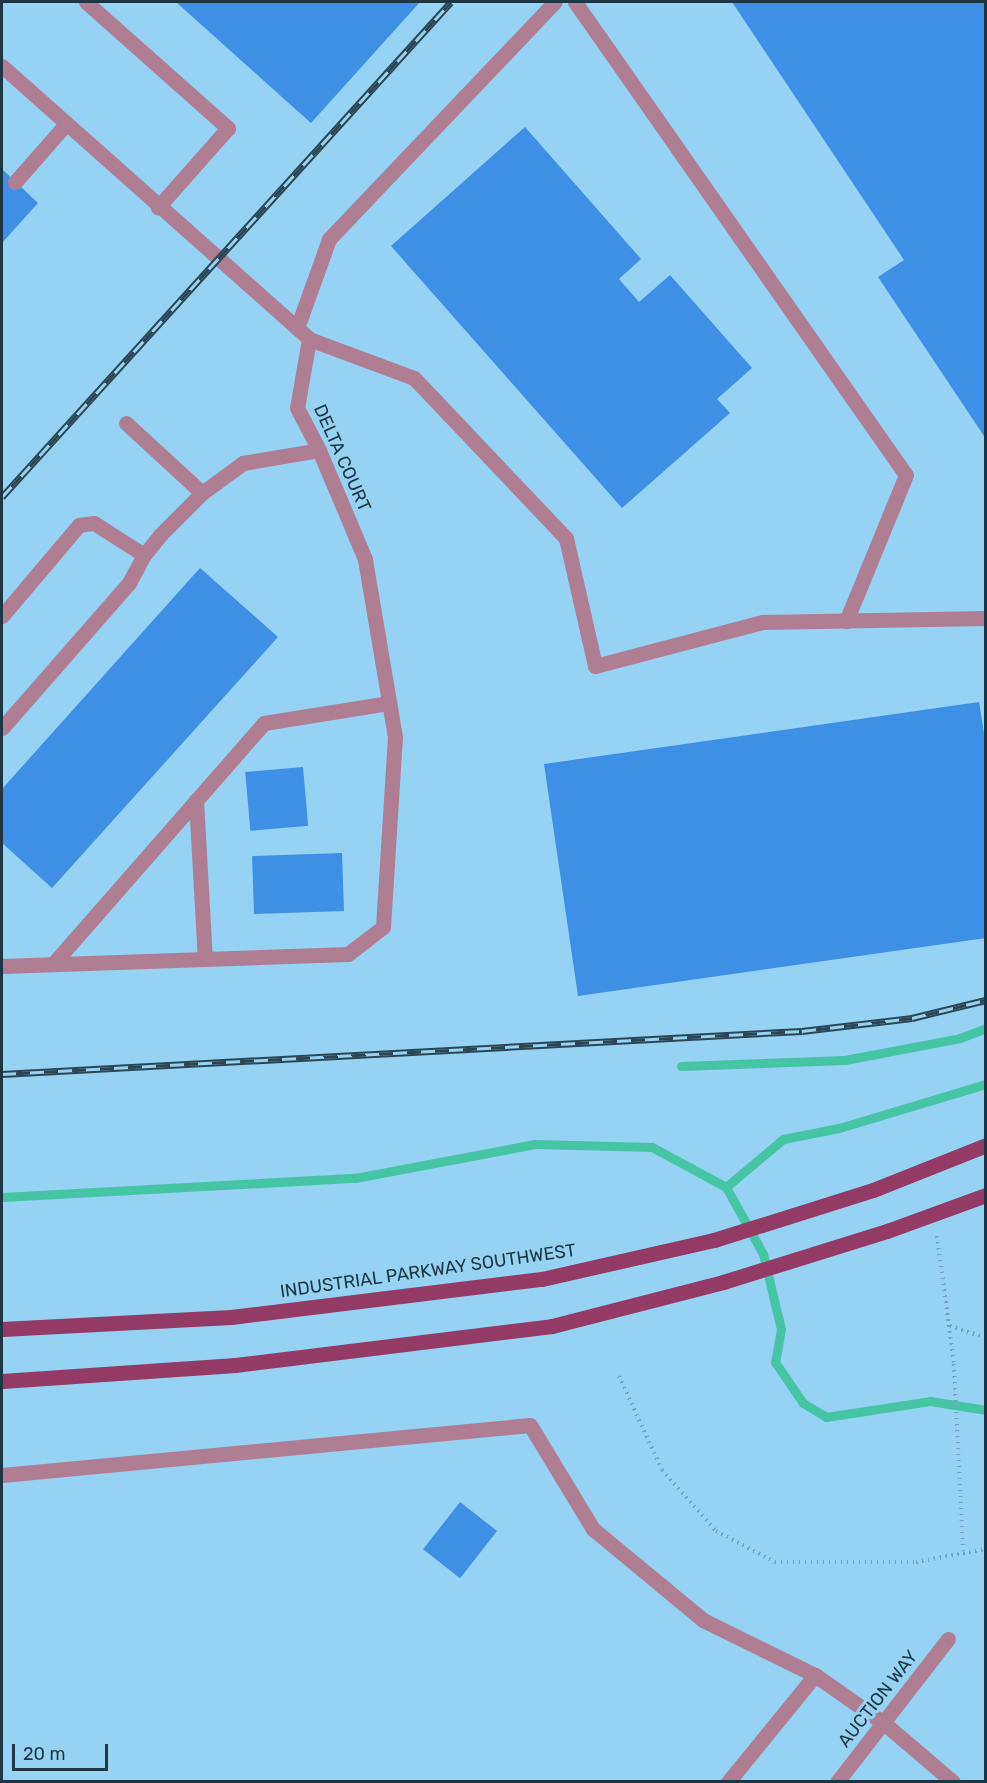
<!DOCTYPE html>
<style>
body{margin:0}
#map{position:relative;width:987px;height:1783px;overflow:hidden;background:#95d2f3;font-family:Rubik,sans-serif}
div>[style]{position:absolute}
[style*='--x']{left:calc(var(--x)*1px);top:calc(var(--y)*1px);width:calc(var(--w)*1px);rotate:calc(var(--a)*1deg)}
.stream>*{height:9px;margin:-4.5px;padding:0 4.5px;transform-origin:4.5px;border-radius:4.5px;background:#46c5a5}
.building>*{inset:0;background:#408fe6;transform-origin:0 0}
.path>*{height:4px;margin-top:-2px;transform-origin:0;background:repeating-linear-gradient(90deg,#71a3be 0 1.5px,transparent 0 6px)}
.minor>*{height:15px;margin:-7.5px;padding:0 7.5px;transform-origin:7.5px;border-radius:7.5px;background:#b07e92}
.major>*{height:15px;margin:-7.5px;padding:0 7.5px;transform-origin:7.5px;border-radius:7.5px;background:#933a65}
.rail>*{height:7px;margin-top:-3.5px;transform-origin:0;background:repeating-linear-gradient(90deg,#95d2f3 0 14px,#2a4655 0 28px);box-sizing:border-box;border-block:2px solid #2a4655}
span{translate:-50% -50%;white-space:nowrap;text-align:center;line-height:1.15;-webkit-text-stroke:6px #95d2f3;paint-order:stroke}
.street-label{font-size:18px;color:#1d3643}
.frame{position:absolute;inset:0;border:3px solid #1d3643;pointer-events:none}
.scale{position:absolute;left:12px;top:1744px;width:96px;height:27px;box-sizing:border-box;border:3px solid #1d3643;border-top:0;padding-left:8px;font-size:18px;line-height:21px;white-space:nowrap;color:#1d3643;-webkit-text-stroke:4px #95d2f3;paint-order:stroke}
</style>
<div id="map">
<div class="stream">
<i style="--x:681;--y:1066;--w:164;--a:-2.1"></i>
<i style="--x:845;--y:1060;--w:117;--a:-10.8"></i>
<i style="--x:960;--y:1038;--w:28;--a:-21"></i>
<i style="--x:726;--y:1187;--w:75;--a:-40.1"></i>
<i style="--x:783;--y:1139;--w:57;--a:-11.1"></i>
<i style="--x:839;--y:1128;--w:153;--a:-16.7"></i>
<i style="--x:2;--y:1197;--w:354;--a:-3.1"></i>
<i style="--x:355;--y:1178;--w:183;--a:-10.7"></i>
<i style="--x:535;--y:1144;--w:117;--a:1.5"></i>
<i style="--x:652;--y:1147;--w:84;--a:28.4"></i>
<i style="--x:726;--y:1187;--w:77;--a:61.1"></i>
<i style="--x:763;--y:1254;--w:77;--a:76.5"></i>
<i style="--x:781;--y:1329;--w:34;--a:100"></i>
<i style="--x:775;--y:1362;--w:50;--a:55.7"></i>
<i style="--x:803;--y:1403;--w:27;--a:31"></i>
<i style="--x:826;--y:1417;--w:105;--a:-8.7"></i>
<i style="--x:930;--y:1401;--w:57;--a:9.1"></i>
</div>
<div class="building">
<i style="clip-path:polygon(176px 2px,420px 2px,311px 123px)"></i>
<i style="clip-path:polygon(732px 2px,986px 2px,986px 439px,878px 277px,904px 260px)"></i>
<i style="clip-path:polygon(525px 127px,641px 259px,619px 279px,639px 302px,670px 275px,752px 368px,717px 399px,730px 413px,622px 508px,391px 246px)"></i>
<i style="clip-path:polygon(2px 169px,38px 203px,2px 243px)"></i>
<i style="clip-path:polygon(200px 568px,278px 637px,52px 888px,2px 843px,2px 789px)"></i>
<i style="clip-path:polygon(979px 702px,986px 746px,986px 938px,578px 996px,544px 764px)"></i>
<i style="left:303px;top:767px;width:59px;height:58px;rotate:85deg"></i>
<i style="left:342px;top:853px;width:58px;height:90px;rotate:88deg"></i>
<i style="left:460px;top:1502px;width:47px;height:60px;rotate:38deg"></i>
</div>
<div class="path">
<i style="--x:937;--y:1236;--w:129;--a:82.4"></i>
<i style="--x:954;--y:1364;--w:187;--a:87.2"></i>
<i style="--x:950;--y:1326;--w:38;--a:18"></i>
<i style="--x:619;--y:1376;--w:103;--a:65.4"></i>
<i style="--x:662;--y:1470;--w:81;--a:48.5"></i>
<i style="--x:716;--y:1531;--w:67;--a:27.7"></i>
<i style="--x:775;--y:1562;--w:141;--a:0"></i>
<i style="--x:916;--y:1562;--w:71;--a:-10.5"></i>
</div>
<div class="minor">
<i style="--x:86;--y:2;--w:190;--a:41.6"></i>
<i style="--x:228;--y:128;--w:106;--a:131.5"></i>
<i style="--x:575;--y:2;--w:577;--a:55.02"></i>
<i style="--x:906;--y:475;--w:158;--a:112.3"></i>
<i style="--x:2;--y:66;--w:411;--a:41.6"></i>
<i style="--x:309;--y:339;--w:112;--a:20.4"></i>
<i style="--x:414;--y:378;--w:221;--a:46.5"></i>
<i style="--x:566;--y:538;--w:131;--a:77.2"></i>
<i style="--x:595;--y:666;--w:174;--a:-14.7"></i>
<i style="--x:763;--y:622;--w:223;--a:-1"></i>
<i style="--x:15;--y:182;--w:77;--a:-48.7"></i>
<i style="--x:297;--y:328;--w:95;--a:-70.2"></i>
<i style="--x:329;--y:239;--w:327;--a:-46.4"></i>
<i style="--x:126;--y:423;--w:103;--a:42.6"></i>
<i style="--x:202;--y:493;--w:51;--a:-36.2"></i>
<i style="--x:243;--y:463;--w:77;--a:-9.7"></i>
<i style="--x:2;--y:616;--w:119;--a:-49.8"></i>
<i style="--x:79;--y:525;--w:15;--a:-8"></i>
<i style="--x:94;--y:523;--w:59;--a:32.6"></i>
<i style="--x:2;--y:728;--w:193;--a:-48.8"></i>
<i style="--x:129;--y:583;--w:32;--a:-62"></i>
<i style="--x:144;--y:555;--w:26;--a:-51"></i>
<i style="--x:160;--y:535;--w:59;--a:-45"></i>
<i style="--x:196;--y:800;--w:159;--a:86.8"></i>
<i style="--x:53;--y:964;--w:320;--a:-48.8"></i>
<i style="--x:264;--y:723;--w:127;--a:-9.1"></i>
<i style="--x:2;--y:966;--w:346;--a:-2"></i>
<i style="--x:348;--y:954;--w:44;--a:-37.6"></i>
<i style="--x:383;--y:927;--w:190;--a:-86.4"></i>
<i style="--x:395;--y:737;--w:181;--a:-99.6"></i>
<i style="--x:365;--y:559;--w:118;--a:-112.9"></i>
<i style="--x:319;--y:450;--w:47;--a:-117.6"></i>
<i style="--x:297;--y:408;--w:70;--a:-80.1"></i>
<i style="--x:2;--y:1475;--w:530;--a:-5.41"></i>
<i style="--x:530;--y:1425;--w:122;--a:58.8"></i>
<i style="--x:593;--y:1529;--w:143;--a:39.6"></i>
<i style="--x:703;--y:1620;--w:125;--a:26.2"></i>
<i style="--x:815;--y:1675;--w:85;--a:35"></i>
<i style="--x:885;--y:1724;--w:89;--a:40.5"></i>
<i style="--x:728;--y:1782;--w:138;--a:-50.9"></i>
<i style="--x:837;--y:1782;--w:181;--a:-52.2"></i>
</div>
<div class="major">
<i style="--x:2;--y:1329;--w:229;--a:-3"></i>
<i style="--x:231;--y:1317;--w:313;--a:-7"></i>
<i style="--x:542;--y:1279;--w:176;--a:-12.8"></i>
<i style="--x:714;--y:1240;--w:167;--a:-17.5"></i>
<i style="--x:873;--y:1190;--w:122;--a:-21.7"></i>
<i style="--x:2;--y:1381;--w:234;--a:-3.9"></i>
<i style="--x:235;--y:1365;--w:319;--a:-7"></i>
<i style="--x:552;--y:1326;--w:177;--a:-14.4"></i>
<i style="--x:723;--y:1282;--w:172;--a:-17.3"></i>
<i style="--x:887;--y:1231;--w:105;--a:-20"></i>
</div>
<div class="rail">
<i style="--x:2;--y:497;--w:668;--a:-47.79"></i>
<i style="--x:2;--y:1074;--w:801;--a:-3.08"></i>
<i style="--x:802;--y:1031;--w:111;--a:-6.7"></i>
<i style="--x:912;--y:1018;--w:76;--a:-13.7"></i>
</div>
<div class="street-label">
<span style="left:342px;top:458px;rotate:66deg">DELTA COURT</span>
<span style="left:428px;top:1271px;rotate:-8deg">INDUSTRIAL PARKWAY SOUTHWEST</span>
<span style="left:878px;top:1699px;rotate:-52deg">AUCTION WAY</span>
</div>
<div class="frame"></div>
<div class="scale">20 m</div>
</div>
